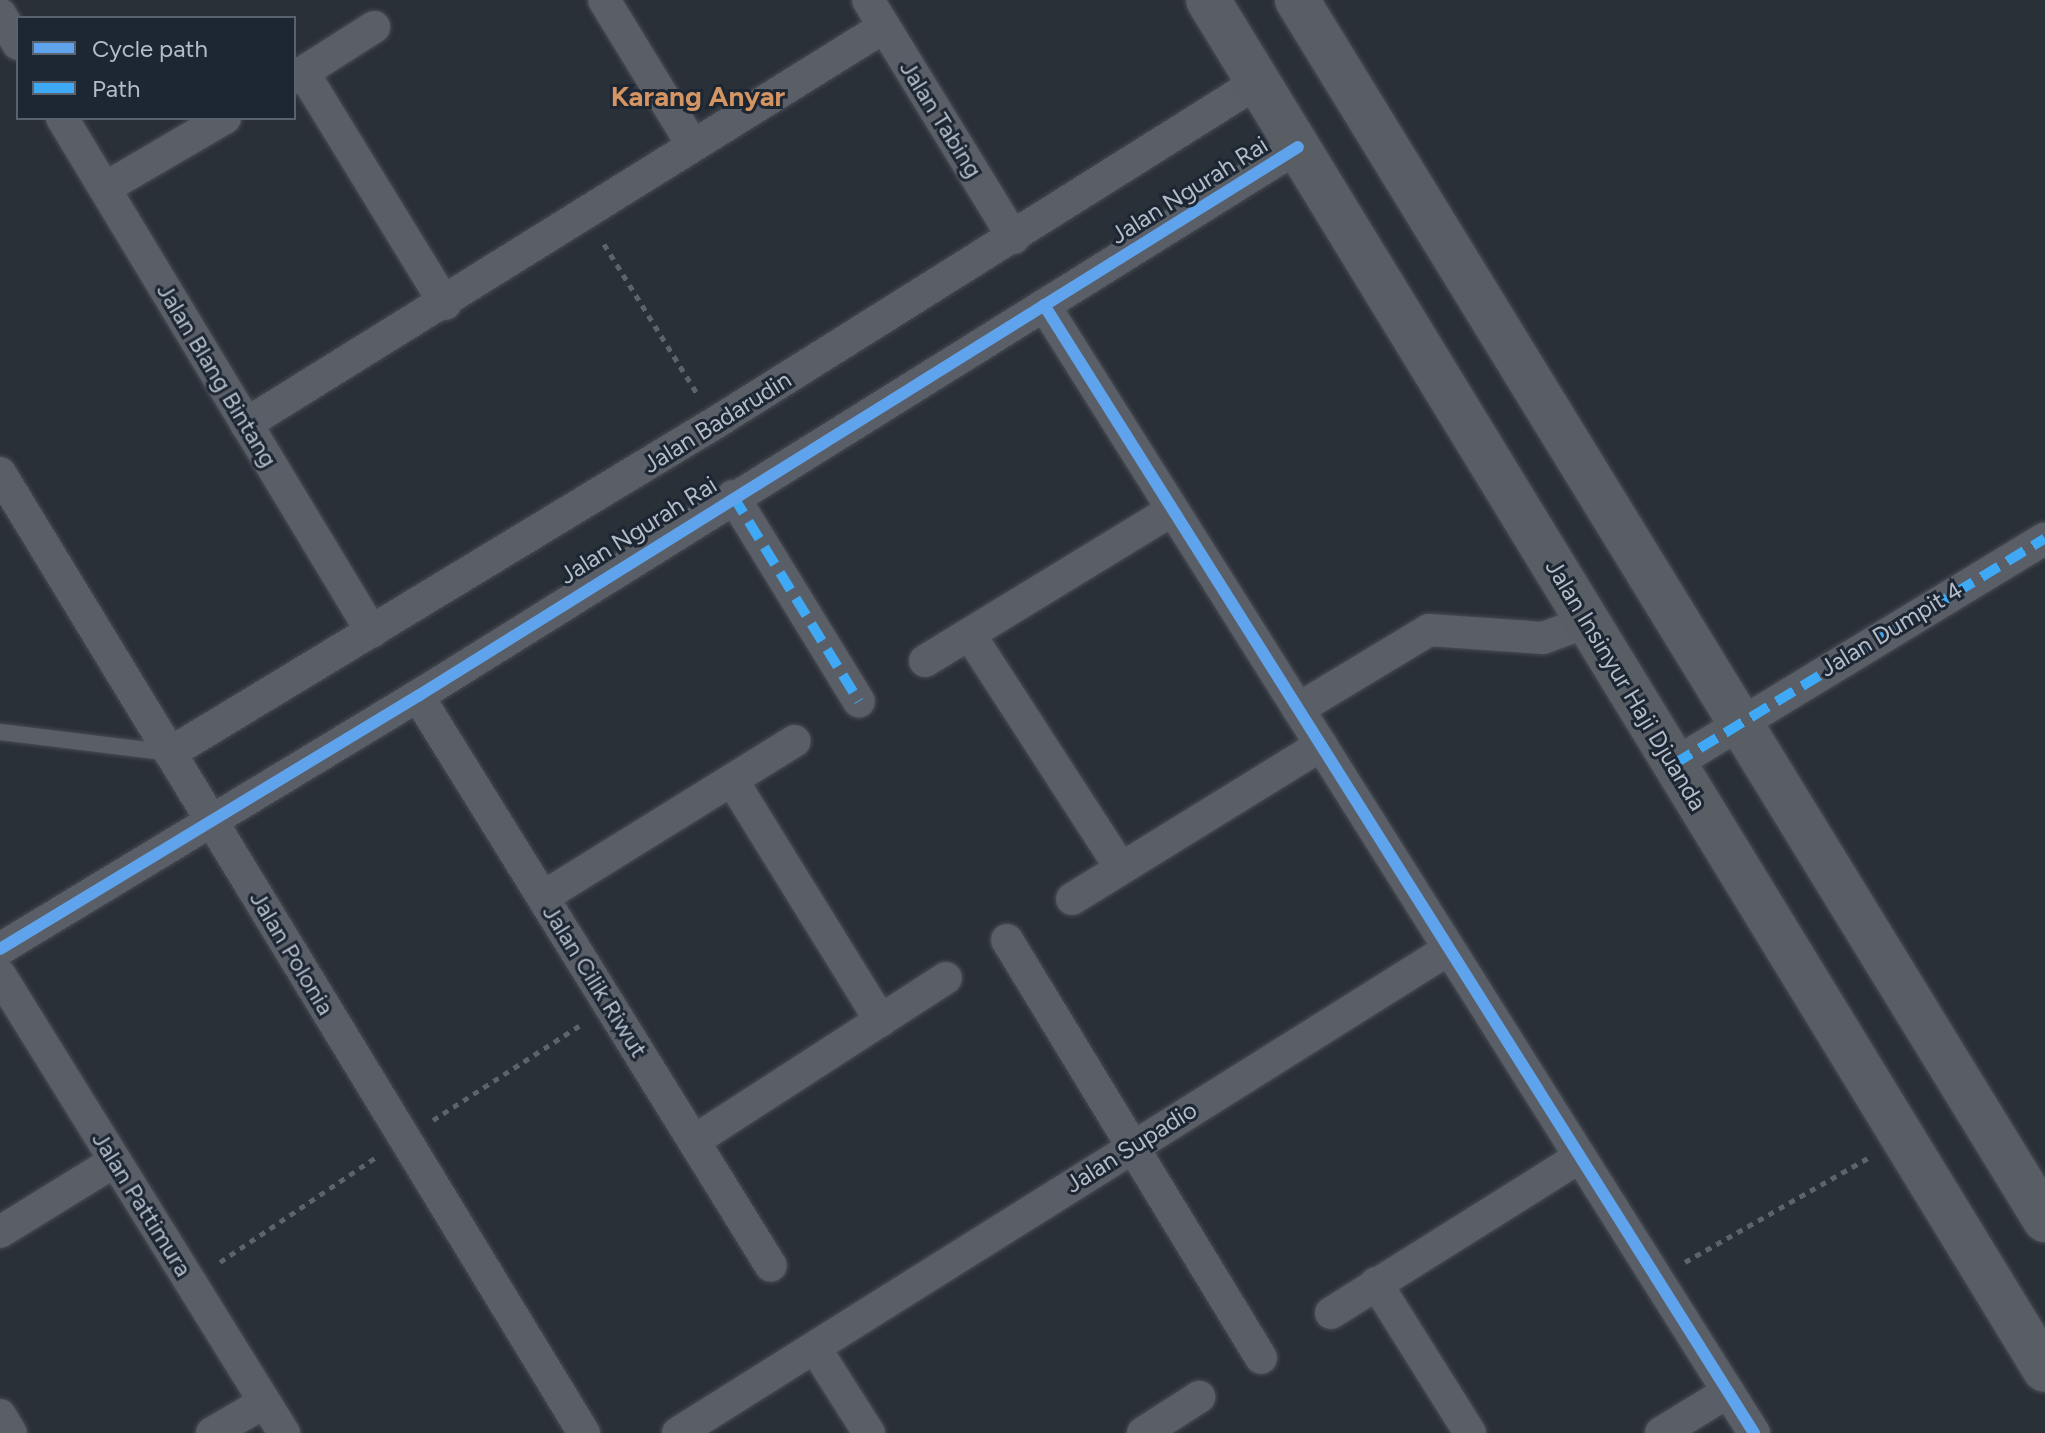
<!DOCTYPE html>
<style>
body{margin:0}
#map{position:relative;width:2045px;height:1433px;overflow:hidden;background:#2a3038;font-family:Figtree,sans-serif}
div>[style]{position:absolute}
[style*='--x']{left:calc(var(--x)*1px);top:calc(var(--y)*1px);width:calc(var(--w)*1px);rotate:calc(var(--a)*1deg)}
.path>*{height:5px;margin-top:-2.5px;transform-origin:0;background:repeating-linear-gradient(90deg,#5d636a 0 6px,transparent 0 12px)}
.roads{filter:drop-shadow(0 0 2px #484c53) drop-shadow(0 0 2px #484c53)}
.service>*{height:16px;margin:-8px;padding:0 8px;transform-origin:8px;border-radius:8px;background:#5a5e66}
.minor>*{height:32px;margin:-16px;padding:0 16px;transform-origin:16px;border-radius:16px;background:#5a5e66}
.secondary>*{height:44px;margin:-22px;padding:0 22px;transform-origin:22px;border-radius:22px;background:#595d64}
.quiet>*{height:10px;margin-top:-5px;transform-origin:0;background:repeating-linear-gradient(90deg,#3fa9f5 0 20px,transparent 0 30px)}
.cycleway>*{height:12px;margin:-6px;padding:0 6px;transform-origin:6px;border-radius:6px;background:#60a3ed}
span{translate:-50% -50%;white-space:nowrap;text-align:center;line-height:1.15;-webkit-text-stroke:6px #1d2633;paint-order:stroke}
.street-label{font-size:24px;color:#b4bcc9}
.quarter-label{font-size:28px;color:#d59563;font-weight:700}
.legend{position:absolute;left:16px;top:16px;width:280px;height:104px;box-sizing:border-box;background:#1d2633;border:2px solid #59626f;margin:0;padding:10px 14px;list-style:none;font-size:24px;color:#b4bcc9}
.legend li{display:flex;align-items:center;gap:16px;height:40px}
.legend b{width:40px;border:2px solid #59626f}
</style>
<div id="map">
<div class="path">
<i style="--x:604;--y:244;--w:178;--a:58.1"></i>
<i style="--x:433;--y:1120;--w:177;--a:-32.8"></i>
<i style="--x:220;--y:1262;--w:190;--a:-33.9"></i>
<i style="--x:1685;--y:1262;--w:210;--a:-29.6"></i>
</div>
<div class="roads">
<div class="service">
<i style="--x:0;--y:732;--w:171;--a:7"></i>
</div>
<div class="minor">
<i style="--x:604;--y:0;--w:169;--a:58.6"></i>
<i style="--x:868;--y:0;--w:279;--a:58.5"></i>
<i style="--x:0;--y:14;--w:35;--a:59"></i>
<i style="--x:303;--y:72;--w:272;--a:58.5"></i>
<i style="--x:294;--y:78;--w:95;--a:-32.5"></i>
<i style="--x:62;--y:118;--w:600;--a:58.91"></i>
<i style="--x:105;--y:188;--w:139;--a:-30.3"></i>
<i style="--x:1044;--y:305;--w:1333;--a:57.81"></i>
<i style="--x:246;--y:424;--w:751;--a:-31.89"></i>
<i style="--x:0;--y:473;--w:1124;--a:58.69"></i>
<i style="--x:733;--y:496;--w:241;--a:58.5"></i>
<i style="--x:970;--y:635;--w:278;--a:57.1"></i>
<i style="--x:925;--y:661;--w:289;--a:-31.4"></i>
<i style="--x:418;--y:696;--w:670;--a:58.23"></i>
<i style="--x:1298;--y:709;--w:153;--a:-31.1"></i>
<i style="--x:1429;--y:630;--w:114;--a:4"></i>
<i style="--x:1543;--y:638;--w:47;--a:-20"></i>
<i style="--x:170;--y:753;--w:637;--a:-31.2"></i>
<i style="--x:715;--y:423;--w:641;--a:-32.13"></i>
<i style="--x:1674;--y:764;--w:434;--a:-31.3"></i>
<i style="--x:732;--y:780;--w:283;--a:58.3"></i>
<i style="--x:543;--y:897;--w:296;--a:-31.8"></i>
<i style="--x:1072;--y:899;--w:293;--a:-31.7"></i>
<i style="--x:1007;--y:940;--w:489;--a:58.7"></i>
<i style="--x:0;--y:949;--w:489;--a:-31.2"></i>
<i style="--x:418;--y:696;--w:1037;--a:-31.96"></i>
<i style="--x:0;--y:975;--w:539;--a:58.2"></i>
<i style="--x:694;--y:1141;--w:300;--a:-32.9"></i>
<i style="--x:0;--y:1232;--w:135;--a:-31.7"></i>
<i style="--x:1376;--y:1283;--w:177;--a:57.9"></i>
<i style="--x:1331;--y:1313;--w:294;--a:-32.1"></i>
<i style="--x:815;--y:1348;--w:101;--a:57.6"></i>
<i style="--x:0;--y:1415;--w:21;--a:59"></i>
<i style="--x:212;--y:1433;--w:61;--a:-30.3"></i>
<i style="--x:678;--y:1433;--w:910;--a:-32.12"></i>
<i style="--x:1143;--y:1433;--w:67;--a:-32.7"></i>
<i style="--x:1661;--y:1433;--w:79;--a:-31.5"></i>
</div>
<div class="secondary">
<i style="--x:1208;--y:0;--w:1605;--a:58.58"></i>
<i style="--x:1297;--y:0;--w:1431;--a:58.49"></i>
</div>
</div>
<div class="quiet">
<i style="--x:733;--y:496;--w:241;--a:58.5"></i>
<i style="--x:1674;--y:764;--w:434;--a:-31.3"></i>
</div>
<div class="cycleway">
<i style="--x:1044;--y:305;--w:1333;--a:57.81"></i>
<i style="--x:0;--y:949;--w:489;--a:-31.2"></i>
<i style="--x:418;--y:696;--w:1037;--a:-31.96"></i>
</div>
<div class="street-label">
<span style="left:941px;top:119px;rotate:58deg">Jalan Tabing</span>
<span style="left:1189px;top:190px;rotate:-32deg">Jalan Ngurah Rai</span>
<span style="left:217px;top:375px;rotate:59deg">Jalan Blang Bintang</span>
<span style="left:717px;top:422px;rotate:-32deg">Jalan Badarudin</span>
<span style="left:638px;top:530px;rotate:-32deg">Jalan Ngurah Rai</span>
<span style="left:1891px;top:629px;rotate:-31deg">Jalan Dumpit 4</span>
<span style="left:1626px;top:685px;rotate:59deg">Jalan Insinyur Haji Djuanda</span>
<span style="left:292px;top:953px;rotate:59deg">Jalan Polonia</span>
<span style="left:595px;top:981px;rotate:58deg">Jalan Cilik Riwut</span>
<span style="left:1131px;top:1147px;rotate:-32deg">Jalan Supadio</span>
<span style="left:142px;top:1204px;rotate:58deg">Jalan Pattimura</span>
</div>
<div class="quarter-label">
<span style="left:698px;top:96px">Karang Anyar</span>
</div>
<ul class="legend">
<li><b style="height:10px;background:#60a3ed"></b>Cycle path</li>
<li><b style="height:10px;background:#3fa9f5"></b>Path</li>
</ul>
</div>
